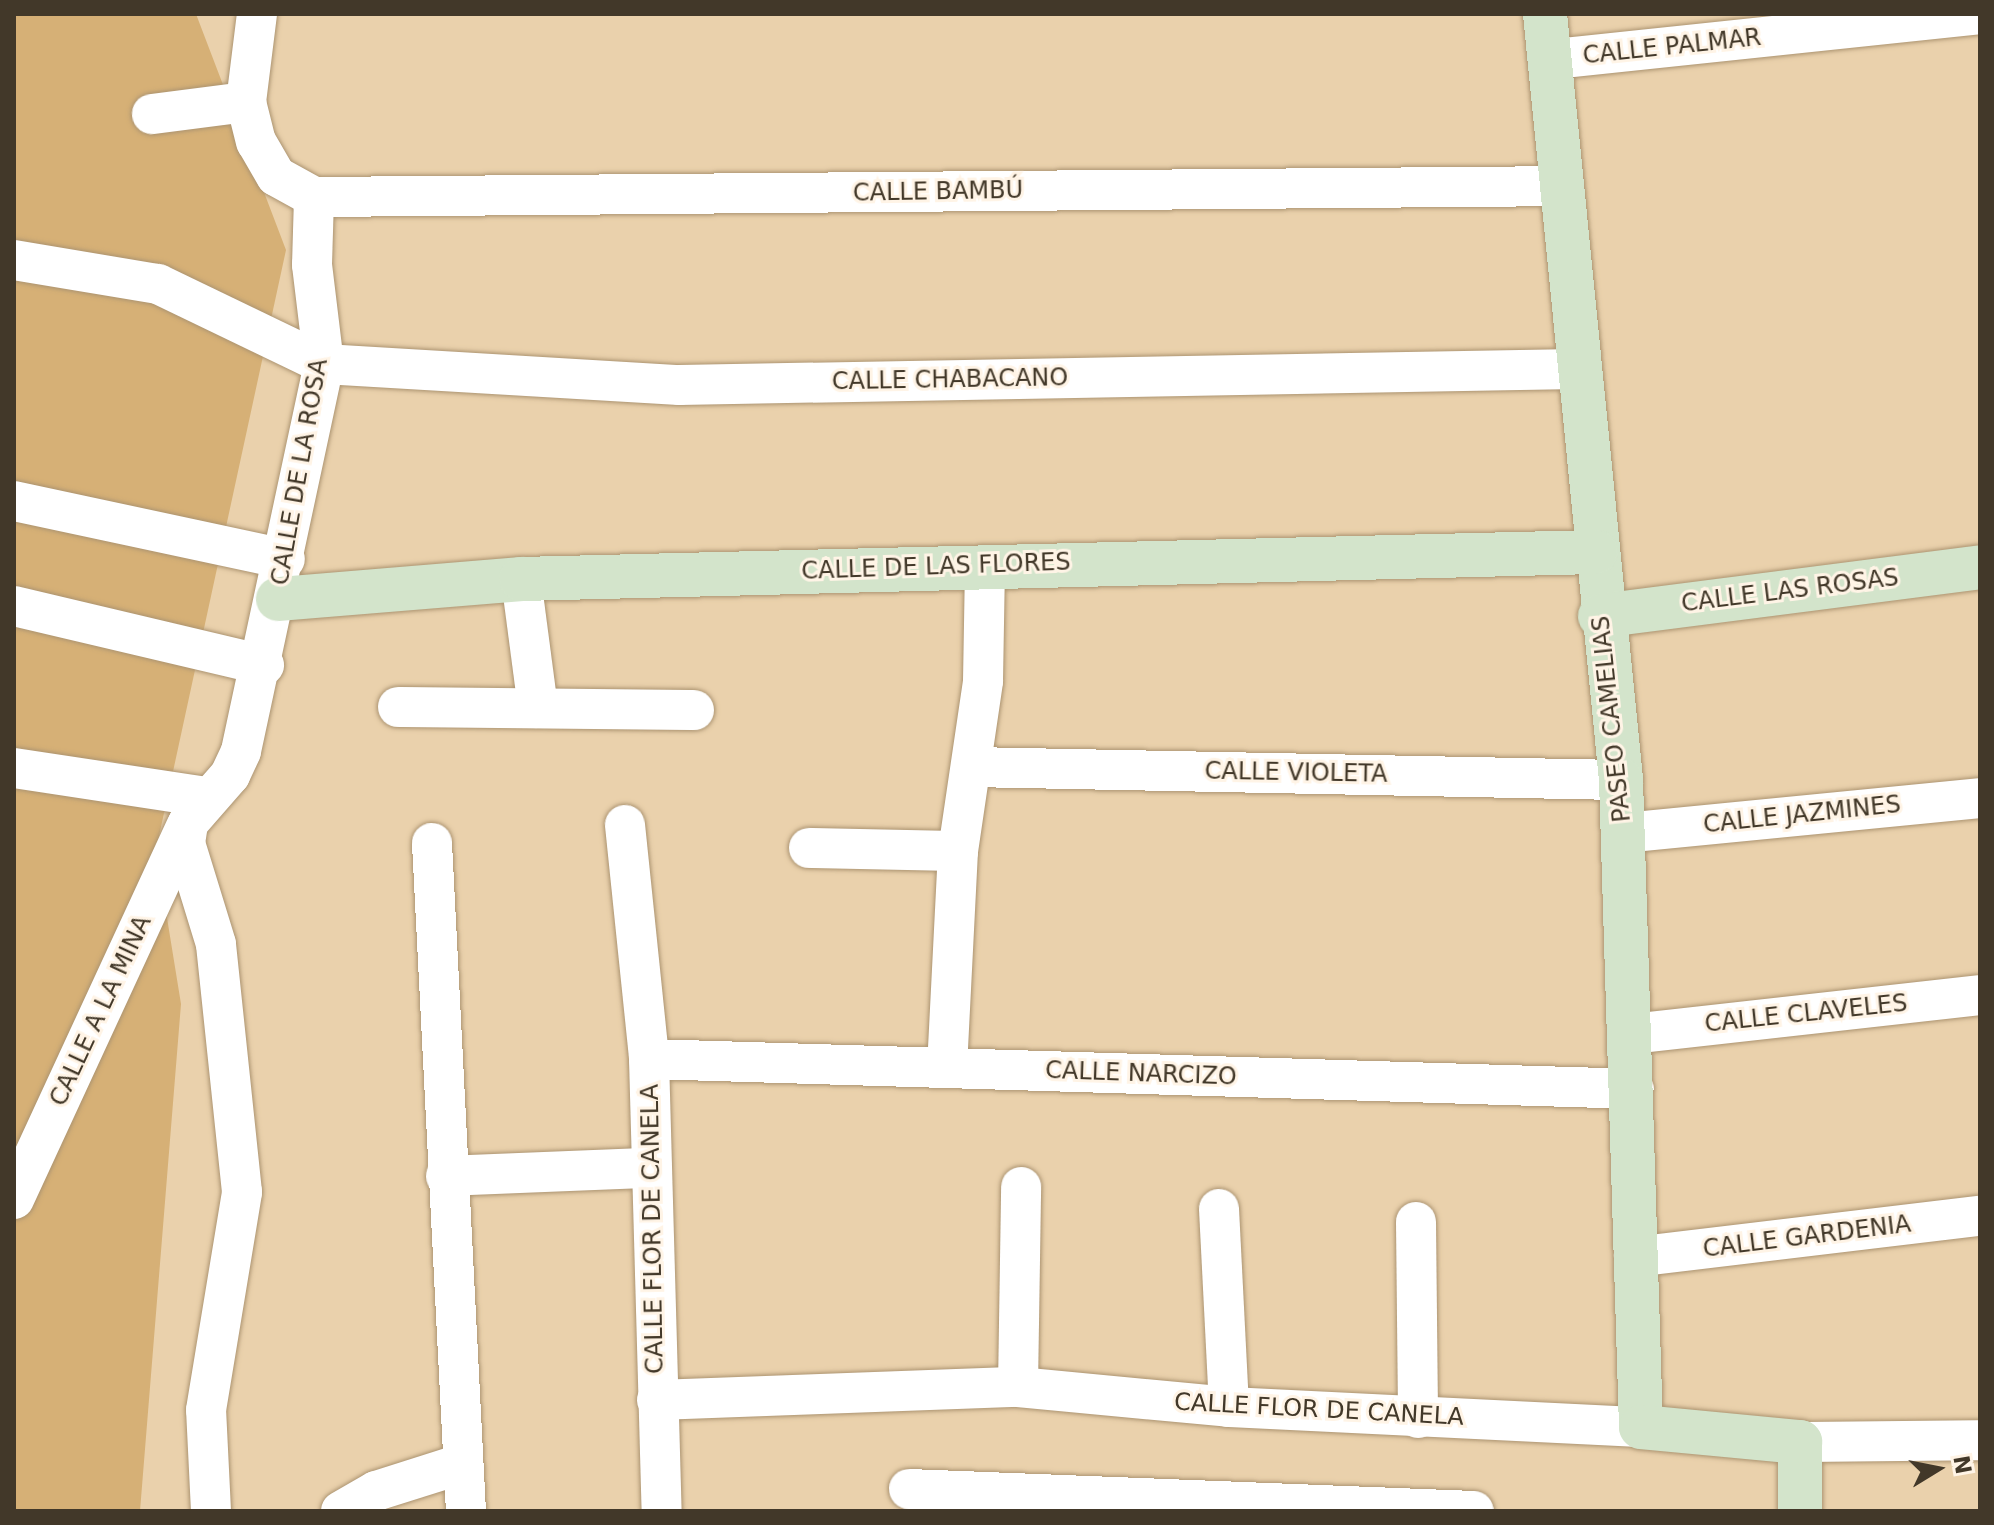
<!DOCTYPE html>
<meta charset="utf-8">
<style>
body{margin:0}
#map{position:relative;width:1994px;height:1525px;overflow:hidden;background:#ead1ac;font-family:"DejaVu Sans",sans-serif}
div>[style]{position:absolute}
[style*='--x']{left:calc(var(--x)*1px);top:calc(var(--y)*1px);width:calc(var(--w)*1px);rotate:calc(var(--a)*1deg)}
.green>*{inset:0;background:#d6b076}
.roads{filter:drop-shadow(0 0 2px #ac9471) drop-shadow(0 0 2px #ac9471)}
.street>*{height:40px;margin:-20px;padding:0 20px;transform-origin:20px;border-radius:20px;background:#fff}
.secondary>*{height:44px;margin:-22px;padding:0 22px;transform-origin:22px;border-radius:22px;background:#d3e4cb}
span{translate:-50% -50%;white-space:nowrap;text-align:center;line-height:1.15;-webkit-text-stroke:6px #fff4e6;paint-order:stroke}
.street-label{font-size:24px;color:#423829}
.frame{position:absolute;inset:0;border:16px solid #423829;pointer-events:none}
.north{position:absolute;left:1898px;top:1429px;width:80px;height:80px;-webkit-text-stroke:6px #fff4e6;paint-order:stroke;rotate:80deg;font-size:22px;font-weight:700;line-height:32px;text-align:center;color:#423829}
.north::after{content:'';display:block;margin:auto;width:28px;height:36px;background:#423829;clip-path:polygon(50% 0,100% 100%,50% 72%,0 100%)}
</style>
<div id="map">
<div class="green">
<i style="clip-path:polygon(14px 14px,196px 14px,286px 250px,156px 850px,181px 1004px,140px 1511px,14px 1511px)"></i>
</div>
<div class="roads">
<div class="street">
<i style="--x:1554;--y:59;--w:428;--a:-6"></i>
<i style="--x:152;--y:114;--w:95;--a:-7.3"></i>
<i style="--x:314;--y:197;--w:1248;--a:-0.5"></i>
<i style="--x:14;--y:260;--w:146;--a:9.5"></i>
<i style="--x:158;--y:284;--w:184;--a:25.7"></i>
<i style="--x:324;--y:364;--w:356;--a:3.4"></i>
<i style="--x:679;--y:385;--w:898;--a:-1.02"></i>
<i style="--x:14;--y:501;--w:277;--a:12.1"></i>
<i style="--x:521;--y:579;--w:130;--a:82.5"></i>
<i style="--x:14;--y:606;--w:257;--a:13.3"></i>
<i style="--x:398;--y:707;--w:296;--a:0.6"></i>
<i style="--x:971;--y:767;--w:650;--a:1.15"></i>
<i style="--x:14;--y:768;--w:193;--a:8.6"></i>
<i style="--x:625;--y:825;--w:235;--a:84.1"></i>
<i style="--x:649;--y:1059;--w:452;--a:88.4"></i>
<i style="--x:1624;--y:833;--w:358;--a:-5.6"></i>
<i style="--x:432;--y:843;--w:669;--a:87.09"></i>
<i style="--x:809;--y:848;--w:149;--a:1.2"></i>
<i style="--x:1632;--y:1034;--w:350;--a:-6.4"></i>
<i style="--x:649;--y:1059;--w:985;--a:1.74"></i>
<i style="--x:947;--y:1068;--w:217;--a:-87.1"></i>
<i style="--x:958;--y:851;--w:172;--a:-81.6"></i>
<i style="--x:983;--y:681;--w:116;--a:-89"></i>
<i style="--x:446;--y:1176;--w:203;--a:-2.3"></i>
<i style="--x:14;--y:1199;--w:411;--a:-65.2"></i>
<i style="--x:1219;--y:1209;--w:198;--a:87.1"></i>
<i style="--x:1416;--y:1222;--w:196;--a:89.4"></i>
<i style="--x:1634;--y:1257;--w:348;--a:-6.8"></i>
<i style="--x:1018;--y:1387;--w:200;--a:-89.1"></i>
<i style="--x:657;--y:1400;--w:361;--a:-2.1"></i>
<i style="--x:1018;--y:1387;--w:212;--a:5.4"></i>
<i style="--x:1229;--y:1407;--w:412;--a:2.8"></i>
<i style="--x:1800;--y:1442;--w:180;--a:-0.6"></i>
<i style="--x:909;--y:1489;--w:565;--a:2.23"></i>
<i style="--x:211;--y:1511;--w:101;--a:-92.8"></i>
<i style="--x:206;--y:1410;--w:221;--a:-80.6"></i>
<i style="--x:242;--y:1192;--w:249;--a:-96"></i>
<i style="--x:216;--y:944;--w:106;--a:-107.1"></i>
<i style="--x:185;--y:843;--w:20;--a:-81"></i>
<i style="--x:188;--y:823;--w:64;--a:-48.8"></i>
<i style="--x:230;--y:775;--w:26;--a:-65"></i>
<i style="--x:241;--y:751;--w:396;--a:-77.9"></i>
<i style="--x:324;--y:364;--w:100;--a:-96.9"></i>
<i style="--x:312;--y:265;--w:68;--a:-88.3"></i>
<i style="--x:314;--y:197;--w:43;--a:-151.1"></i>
<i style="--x:276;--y:176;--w:39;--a:-120"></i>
<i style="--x:256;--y:142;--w:41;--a:-104"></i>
<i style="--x:246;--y:102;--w:89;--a:-82.9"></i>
<i style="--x:341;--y:1511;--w:40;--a:-29.7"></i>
<i style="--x:376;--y:1491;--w:89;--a:-17.6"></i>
</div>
<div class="secondary">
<i style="--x:1545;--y:14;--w:770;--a:84.33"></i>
<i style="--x:1621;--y:780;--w:647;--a:88.23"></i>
<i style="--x:1641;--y:1427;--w:160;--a:5.4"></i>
<i style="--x:1800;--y:1442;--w:69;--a:90"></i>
<i style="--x:278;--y:599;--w:244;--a:-4.7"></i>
<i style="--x:521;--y:579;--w:1075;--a:-1.44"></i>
<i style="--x:1600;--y:616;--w:383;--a:-7.3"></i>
</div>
</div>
<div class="street-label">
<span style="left:1672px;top:47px;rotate:-6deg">CALLE PALMAR</span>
<span style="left:938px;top:192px;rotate:-1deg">CALLE BAMBÚ</span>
<span style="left:950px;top:380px;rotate:-1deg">CALLE CHABACANO</span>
<span style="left:300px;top:472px;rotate:-80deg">CALLE DE LA ROSA</span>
<span style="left:936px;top:567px;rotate:-2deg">CALLE DE LAS FLORES</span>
<span style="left:1790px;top:591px;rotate:-7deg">CALLE LAS ROSAS</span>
<span style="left:1612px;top:719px;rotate:-96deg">PASEO CAMELIAS</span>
<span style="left:1296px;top:773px;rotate:1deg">CALLE VIOLETA</span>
<span style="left:1802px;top:815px;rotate:-6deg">CALLE JAZMINES</span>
<span style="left:101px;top:1011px;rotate:-65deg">CALLE A LA MINA</span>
<span style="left:1806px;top:1014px;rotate:-6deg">CALLE CLAVELES</span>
<span style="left:1141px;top:1074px;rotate:2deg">CALLE NARCIZO</span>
<span style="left:653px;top:1229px;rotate:-91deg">CALLE FLOR DE CANELA</span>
<span style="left:1807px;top:1237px;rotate:-7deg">CALLE GARDENIA</span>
<span style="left:1319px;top:1410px;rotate:3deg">CALLE FLOR DE CANELA</span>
</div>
<div class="frame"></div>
<div class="north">N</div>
</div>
